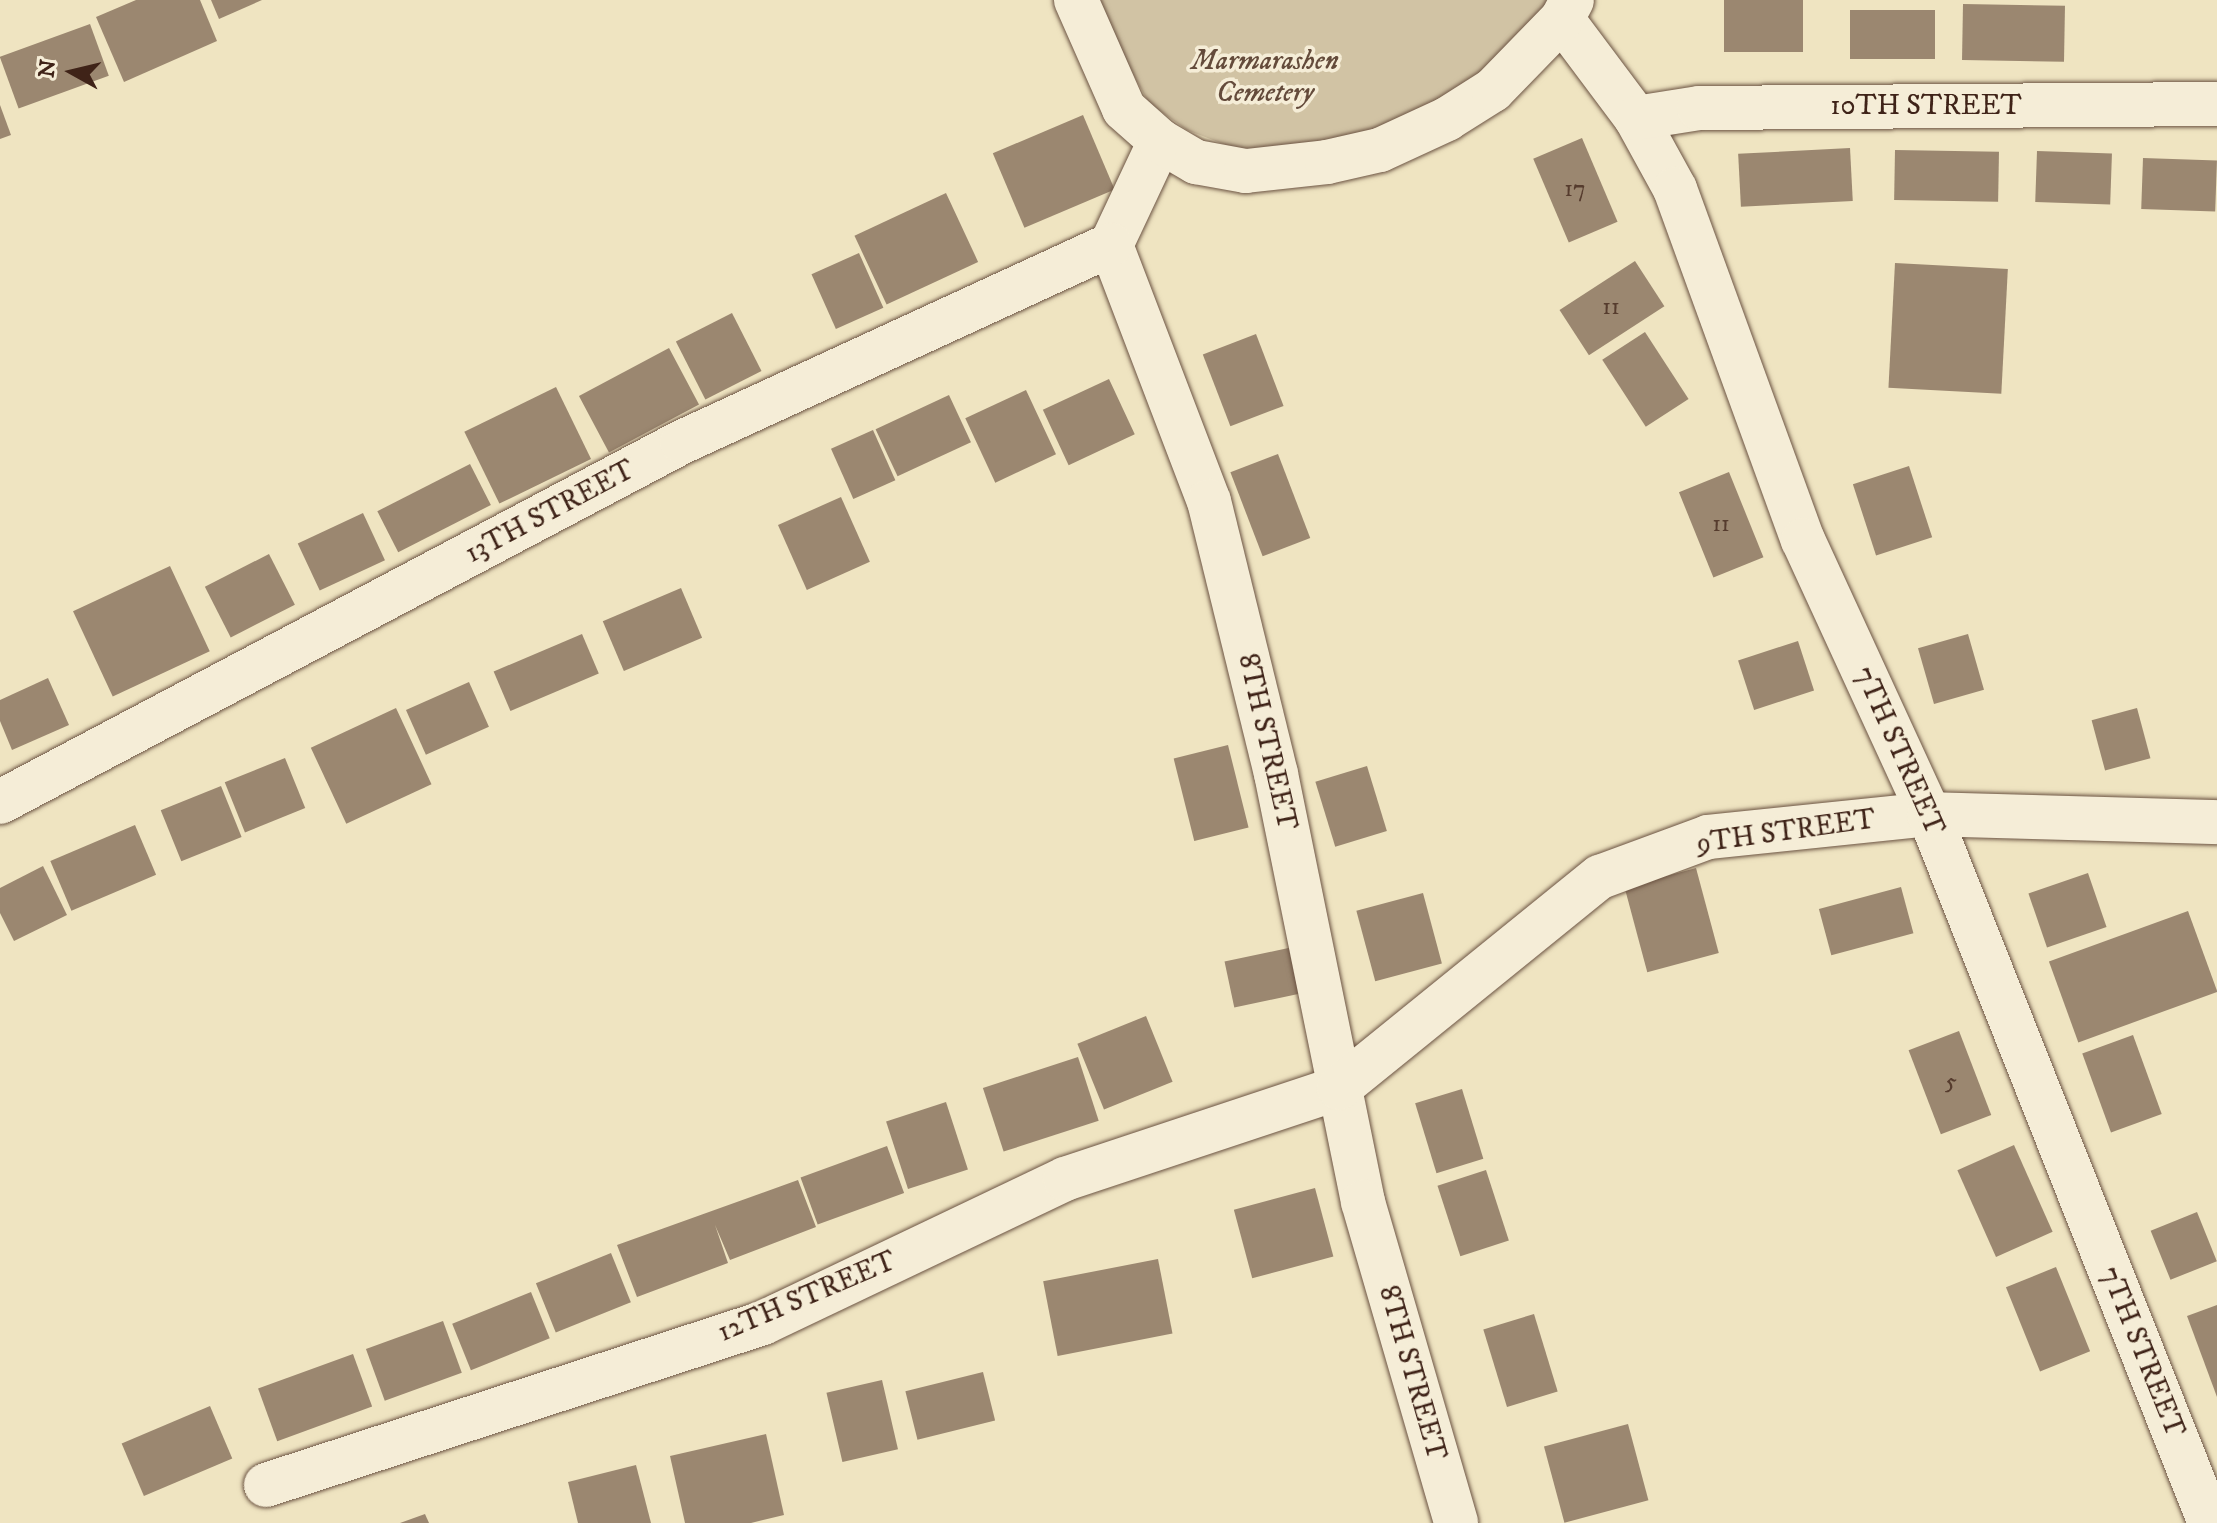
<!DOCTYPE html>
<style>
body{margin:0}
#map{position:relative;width:2217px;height:1523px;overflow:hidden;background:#efe4c1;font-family:"IM FELL DW Pica",serif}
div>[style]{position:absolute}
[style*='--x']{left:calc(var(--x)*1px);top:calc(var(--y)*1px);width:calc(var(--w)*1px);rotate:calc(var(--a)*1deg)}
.green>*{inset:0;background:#d1c3a4}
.building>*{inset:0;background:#9b8770;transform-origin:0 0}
.roads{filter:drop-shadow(0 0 2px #6b5342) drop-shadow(0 0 2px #6b5342)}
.minor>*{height:44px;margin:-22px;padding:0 22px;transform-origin:22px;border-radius:22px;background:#f5edd7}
span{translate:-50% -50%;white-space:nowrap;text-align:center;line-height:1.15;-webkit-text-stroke:7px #f5edd7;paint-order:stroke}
.number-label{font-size:24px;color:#563c2e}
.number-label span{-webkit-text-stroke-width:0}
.park-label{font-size:28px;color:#644b3b;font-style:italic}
.street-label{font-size:28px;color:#3f2318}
.north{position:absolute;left:32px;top:32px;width:80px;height:80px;-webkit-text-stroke:6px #f5edd7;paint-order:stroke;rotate:278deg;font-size:22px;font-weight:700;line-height:32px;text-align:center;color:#3f2318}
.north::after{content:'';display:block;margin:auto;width:28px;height:36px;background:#3f2318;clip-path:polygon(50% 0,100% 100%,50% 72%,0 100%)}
</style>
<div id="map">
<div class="green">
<i style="clip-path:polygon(1092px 0,1562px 0,1423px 126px,1252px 155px,1187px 130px,1149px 103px)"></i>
</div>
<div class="building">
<i style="clip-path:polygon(136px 0,200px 0,217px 41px,124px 82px,96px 17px)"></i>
<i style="clip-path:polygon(211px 0,262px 0,219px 19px)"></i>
<i style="left:1724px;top:0;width:79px;height:52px"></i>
<i style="left:1963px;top:4px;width:102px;height:56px;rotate:1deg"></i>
<i style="left:1850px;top:10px;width:85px;height:49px"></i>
<i style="left:90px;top:24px;width:55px;height:96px;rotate:70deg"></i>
<i style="clip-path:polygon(0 105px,11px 135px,0 139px)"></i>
<i style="left:1083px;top:115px;width:81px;height:98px;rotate:67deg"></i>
<i style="left:1582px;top:138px;width:91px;height:53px;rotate:67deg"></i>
<i style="left:1850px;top:148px;width:53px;height:112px;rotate:87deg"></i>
<i style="left:1895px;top:150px;width:104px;height:50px;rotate:1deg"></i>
<i style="left:2037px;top:151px;width:75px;height:51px;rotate:2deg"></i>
<i style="left:2143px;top:158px;width:74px;height:51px;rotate:2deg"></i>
<i style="left:946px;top:193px;width:76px;height:101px;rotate:65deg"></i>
<i style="left:859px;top:253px;width:60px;height:52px;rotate:66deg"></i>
<i style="left:1635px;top:261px;width:54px;height:90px;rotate:57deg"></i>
<i style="left:1895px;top:263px;width:113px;height:125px;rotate:3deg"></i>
<i style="left:732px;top:313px;width:65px;height:63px;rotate:63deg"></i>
<i style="left:1645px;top:332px;width:80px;height:51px;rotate:57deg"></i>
<i style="left:1256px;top:334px;width:77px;height:57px;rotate:69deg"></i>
<i style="left:669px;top:348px;width:64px;height:102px;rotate:62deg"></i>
<i style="left:1109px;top:379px;width:61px;height:73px;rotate:65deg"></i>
<i style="left:556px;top:387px;width:80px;height:102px;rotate:64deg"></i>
<i style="left:1026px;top:390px;width:71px;height:67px;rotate:65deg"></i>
<i style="left:949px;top:395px;width:52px;height:81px;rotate:65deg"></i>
<i style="left:873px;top:430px;width:55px;height:46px;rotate:66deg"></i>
<i style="left:1278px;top:454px;width:90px;height:51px;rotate:69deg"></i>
<i style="left:470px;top:464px;width:46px;height:104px;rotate:63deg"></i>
<i style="left:1909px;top:466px;width:75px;height:59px;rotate:72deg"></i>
<i style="left:1729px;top:472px;width:92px;height:54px;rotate:68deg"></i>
<i style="left:841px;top:497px;width:71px;height:69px;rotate:66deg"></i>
<i style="left:363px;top:513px;width:52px;height:72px;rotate:65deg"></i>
<i style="left:269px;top:554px;width:57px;height:72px;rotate:63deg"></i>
<i style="left:170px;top:566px;width:94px;height:107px;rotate:65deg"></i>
<i style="left:681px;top:588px;width:54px;height:85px;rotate:67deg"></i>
<i style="left:582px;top:634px;width:43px;height:96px;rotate:67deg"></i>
<i style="left:1968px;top:634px;width:58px;height:52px;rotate:74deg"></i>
<i style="left:1798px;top:641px;width:52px;height:63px;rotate:72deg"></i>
<i style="clip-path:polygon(48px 678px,69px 725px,12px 750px,0 721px,0 700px)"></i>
<i style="left:469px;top:682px;width:49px;height:69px;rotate:66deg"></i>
<i style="left:396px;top:708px;width:84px;height:94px;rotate:65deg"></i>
<i style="left:2137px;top:708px;width:52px;height:47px;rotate:75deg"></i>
<i style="left:1228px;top:745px;width:85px;height:56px;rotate:76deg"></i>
<i style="left:285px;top:758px;width:54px;height:65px;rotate:68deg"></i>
<i style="left:1367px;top:766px;width:68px;height:54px;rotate:73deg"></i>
<i style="left:221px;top:786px;width:55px;height:65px;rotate:68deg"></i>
<i style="left:135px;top:825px;width:54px;height:92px;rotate:67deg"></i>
<i style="clip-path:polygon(43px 866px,67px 915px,14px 941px,0 913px,0 888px)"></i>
<i style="left:1696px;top:868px;width:88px;height:74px;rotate:75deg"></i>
<i style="left:2088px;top:873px;width:57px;height:63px;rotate:71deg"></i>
<i style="left:1901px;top:887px;width:48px;height:85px;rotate:75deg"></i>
<i style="left:1423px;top:893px;width:73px;height:69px;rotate:75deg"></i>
<i style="left:2188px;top:911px;width:86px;height:148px;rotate:70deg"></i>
<i style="left:1293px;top:947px;width:47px;height:70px;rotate:78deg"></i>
<i style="left:1146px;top:1016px;width:71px;height:74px;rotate:68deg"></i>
<i style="left:1959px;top:1031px;width:90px;height:54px;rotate:69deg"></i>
<i style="left:2133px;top:1035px;width:84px;height:54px;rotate:70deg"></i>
<i style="left:1078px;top:1057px;width:67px;height:100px;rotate:72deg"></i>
<i style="left:1462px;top:1089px;width:73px;height:49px;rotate:73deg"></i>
<i style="left:946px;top:1102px;width:71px;height:63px;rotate:72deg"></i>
<i style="left:2014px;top:1145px;width:95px;height:62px;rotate:66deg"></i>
<i style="left:887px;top:1146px;width:50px;height:92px;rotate:70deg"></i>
<i style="left:1486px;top:1170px;width:74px;height:51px;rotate:72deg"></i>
<i style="clip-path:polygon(798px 1180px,816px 1227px,730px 1260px,715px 1225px,728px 1263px,637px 1297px,617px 1245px)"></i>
<i style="left:1315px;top:1188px;width:71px;height:84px;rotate:75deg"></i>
<i style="left:2197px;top:1212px;width:53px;height:50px;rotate:68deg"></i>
<i style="left:611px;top:1253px;width:53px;height:81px;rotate:68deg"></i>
<i style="left:1158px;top:1259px;width:76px;height:117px;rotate:79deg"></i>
<i style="left:2056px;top:1267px;width:91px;height:54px;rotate:68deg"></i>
<i style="left:531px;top:1292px;width:50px;height:85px;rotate:68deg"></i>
<i style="clip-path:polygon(2217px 1305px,2217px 1397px,2187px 1316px)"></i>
<i style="left:1534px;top:1314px;width:81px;height:53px;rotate:73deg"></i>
<i style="left:443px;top:1321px;width:55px;height:82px;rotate:70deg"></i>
<i style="left:353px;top:1354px;width:56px;height:101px;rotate:70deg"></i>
<i style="left:983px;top:1372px;width:50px;height:80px;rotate:76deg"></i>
<i style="left:882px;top:1380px;width:71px;height:57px;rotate:77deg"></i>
<i style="left:210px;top:1406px;width:57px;height:96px;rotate:67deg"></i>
<i style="left:1628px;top:1424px;width:79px;height:87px;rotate:75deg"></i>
<i style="clip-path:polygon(766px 1434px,784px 1515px,751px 1523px,685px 1523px,670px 1456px)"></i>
<i style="clip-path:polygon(636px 1465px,651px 1523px,578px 1523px,568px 1482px)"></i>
<i style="clip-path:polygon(425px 1514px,429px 1523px,400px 1523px)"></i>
</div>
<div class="roads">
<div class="minor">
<i style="--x:1076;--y:0;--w:119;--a:66.2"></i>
<i style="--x:1124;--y:109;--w:48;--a:41.6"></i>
<i style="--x:1160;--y:141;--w:115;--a:115.2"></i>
<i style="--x:1111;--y:245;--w:274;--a:69.1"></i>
<i style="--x:1209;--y:501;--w:281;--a:76.2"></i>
<i style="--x:1276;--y:774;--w:437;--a:78.5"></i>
<i style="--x:1363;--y:1202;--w:334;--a:73.8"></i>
<i style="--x:1562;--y:19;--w:124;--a:53.2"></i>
<i style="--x:1636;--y:118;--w:81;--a:61.2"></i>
<i style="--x:1675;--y:189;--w:374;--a:70"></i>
<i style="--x:1803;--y:540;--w:302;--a:65.3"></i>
<i style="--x:1929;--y:814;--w:763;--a:68.38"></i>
<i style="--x:1636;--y:118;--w:64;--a:-9"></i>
<i style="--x:1699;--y:108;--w:518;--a:-0.44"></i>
<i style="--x:1160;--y:141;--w:42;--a:30.3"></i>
<i style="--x:1196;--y:162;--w:51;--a:10.2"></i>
<i style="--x:1246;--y:171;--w:81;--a:-6.3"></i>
<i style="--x:1327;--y:162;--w:54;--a:-12.8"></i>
<i style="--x:1380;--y:150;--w:74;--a:-24.8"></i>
<i style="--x:1447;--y:119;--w:54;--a:-32.2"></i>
<i style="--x:1493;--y:90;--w:99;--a:-45.8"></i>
<i style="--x:1562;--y:19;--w:21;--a:-62"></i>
<i style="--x:0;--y:802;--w:771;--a:-27.83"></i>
<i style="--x:682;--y:442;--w:472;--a:-24.7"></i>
<i style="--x:266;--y:1485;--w:523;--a:-18.05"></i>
<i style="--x:763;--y:1323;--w:335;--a:-25.5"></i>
<i style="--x:1065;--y:1179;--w:289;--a:-18.4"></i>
<i style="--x:1339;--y:1088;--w:336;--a:-39"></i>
<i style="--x:1600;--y:877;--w:115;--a:-20.3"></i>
<i style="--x:1708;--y:837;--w:222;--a:-5.9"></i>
<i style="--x:1929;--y:814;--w:288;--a:1.6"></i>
</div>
</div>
<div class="number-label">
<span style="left:1575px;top:190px">17</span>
<span style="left:1611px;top:308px">11</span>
<span style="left:1721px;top:525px">11</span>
<span style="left:1951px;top:1083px">5</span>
</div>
<div class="park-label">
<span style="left:1265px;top:77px">Marmarashen<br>Cemetery</span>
</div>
<div class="street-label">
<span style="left:1926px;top:106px">10TH STREET</span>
<span style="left:550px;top:512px;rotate:-28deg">13TH STREET</span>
<span style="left:1267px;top:742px;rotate:77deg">8TH STREET</span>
<span style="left:1899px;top:751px;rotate:66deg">7TH STREET</span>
<span style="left:1786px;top:832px;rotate:-8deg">9TH STREET</span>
<span style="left:807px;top:1297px;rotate:-23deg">12TH STREET</span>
<span style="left:2142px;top:1352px;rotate:68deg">7TH STREET</span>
<span style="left:1412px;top:1373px;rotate:74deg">8TH STREET</span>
</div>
<div class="north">N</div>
</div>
